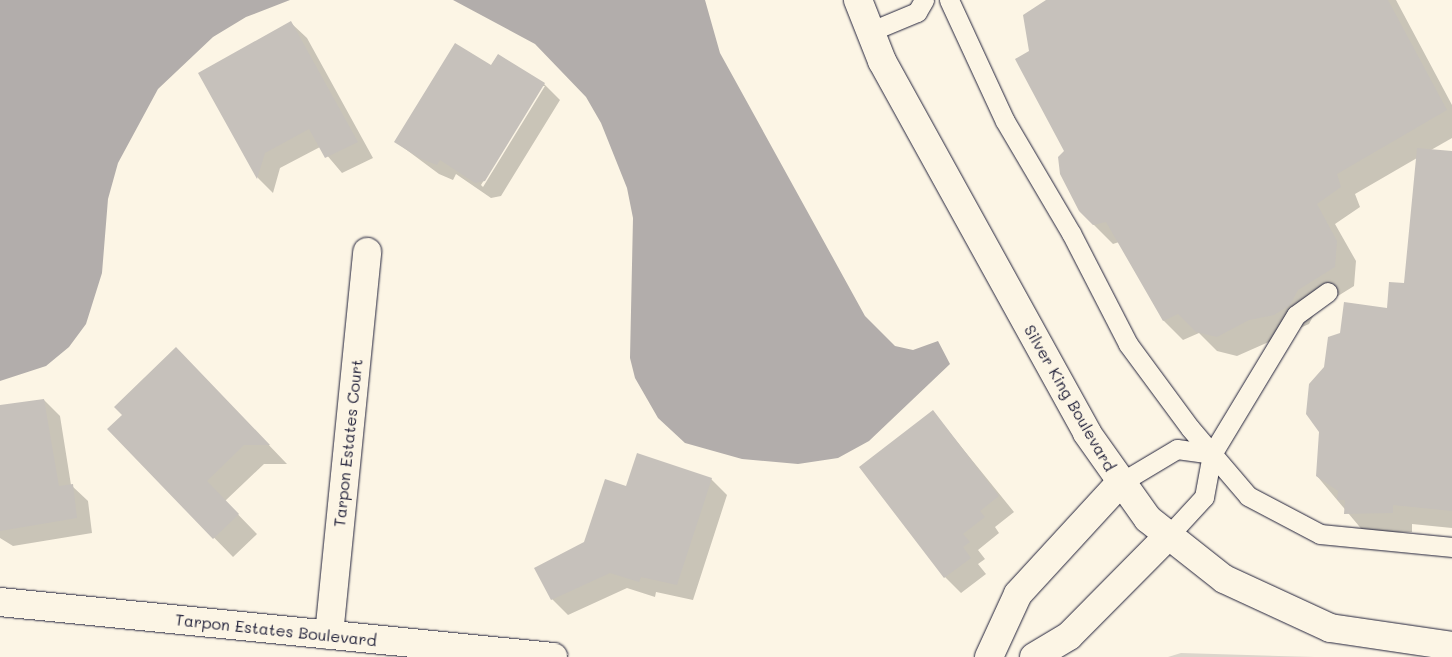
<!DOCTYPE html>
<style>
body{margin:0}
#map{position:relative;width:1452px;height:657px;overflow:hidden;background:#fcf5e5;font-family:Mali,sans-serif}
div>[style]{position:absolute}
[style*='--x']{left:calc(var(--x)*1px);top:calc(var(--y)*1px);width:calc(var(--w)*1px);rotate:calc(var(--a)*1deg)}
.green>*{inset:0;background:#dcd6cc}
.water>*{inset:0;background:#b2adab}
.shadow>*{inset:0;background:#0003}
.building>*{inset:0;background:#c6c1bb}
.roads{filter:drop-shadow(0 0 1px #22223b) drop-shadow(0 0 1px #22223b)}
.service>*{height:19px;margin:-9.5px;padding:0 9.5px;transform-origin:9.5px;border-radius:9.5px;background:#fcf5e5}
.minor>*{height:28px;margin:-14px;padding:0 14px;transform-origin:14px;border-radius:14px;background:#fcf5e5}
span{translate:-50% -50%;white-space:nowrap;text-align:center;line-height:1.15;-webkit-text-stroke:4px #fcf5e5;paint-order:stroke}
.street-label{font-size:16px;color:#22223b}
</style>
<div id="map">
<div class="green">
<i style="clip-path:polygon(1181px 653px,1315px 657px,1168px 657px)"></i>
</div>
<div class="water">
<i style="clip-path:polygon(0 0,290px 0,246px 17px,213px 37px,158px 89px,118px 163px,108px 199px,102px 273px,86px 324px,69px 347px,46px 366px,0 381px)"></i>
<i style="clip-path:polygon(453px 0,705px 0,720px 53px,865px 316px,895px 346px,913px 350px,938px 341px,950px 364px,869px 441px,838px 458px,798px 464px,742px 459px,685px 443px,658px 418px,635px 378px,630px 358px,633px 218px,627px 188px,601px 123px,586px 97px,535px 44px)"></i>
</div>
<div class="shadow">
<i style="clip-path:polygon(1049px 0,1396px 0,1452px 105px,1452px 138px,1431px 150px,1452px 152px,1452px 528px,1412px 524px,1412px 532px,1364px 532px,1317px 476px,1326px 367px,1341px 334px,1388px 309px,1405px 284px,1417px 158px,1355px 194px,1360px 207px,1335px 224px,1356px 261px,1354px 286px,1317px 309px,1309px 324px,1237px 356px,1217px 351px,1199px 333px,1183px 340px,1164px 321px,1119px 242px,1113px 244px,1093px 224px,1031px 52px)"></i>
<i style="clip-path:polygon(291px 23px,307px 38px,373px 158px,342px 173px,320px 147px,280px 168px,273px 193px,258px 178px,200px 73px)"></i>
<i style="clip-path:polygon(evenodd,498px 55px,544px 84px,560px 100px,501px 196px,491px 198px,456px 174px,453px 180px,439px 174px,396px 142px,491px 66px,498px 55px,542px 86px,545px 86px,483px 187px,481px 185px,542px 86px)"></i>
<i style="clip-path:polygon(195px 368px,287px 464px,264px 464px,225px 501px,257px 534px,233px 557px,109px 430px)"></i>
<i style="clip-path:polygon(44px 400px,60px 416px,71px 485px,88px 501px,92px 533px,13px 546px,0 538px,0 406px)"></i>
<i style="clip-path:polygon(933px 412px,1014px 512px,995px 527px,999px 533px,978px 550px,985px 559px,978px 564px,986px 574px,961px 593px,945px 577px)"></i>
<i style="clip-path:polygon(711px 479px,727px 495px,693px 600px,656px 592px,655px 597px,627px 588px,568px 615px,552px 599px,585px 543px,627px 488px)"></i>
</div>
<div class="building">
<i style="clip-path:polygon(1046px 0,1388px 0,1447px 110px,1337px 174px,1341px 187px,1317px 204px,1337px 241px,1335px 267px,1298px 290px,1290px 305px,1274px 315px,1249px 320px,1217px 337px,1196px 332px,1178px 314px,1163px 321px,1106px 222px,1093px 225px,1079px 211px,1060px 174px,1058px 157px,1064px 151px,1015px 59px,1029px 51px,1023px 15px)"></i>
<i style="clip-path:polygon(291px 21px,358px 142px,325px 158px,309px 129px,265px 153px,257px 179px,198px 73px)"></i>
<i style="clip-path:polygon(455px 43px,491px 65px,498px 54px,545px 83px,485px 181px,475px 183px,440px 160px,437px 165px,421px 159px,394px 142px)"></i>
<i style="clip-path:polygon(1417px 148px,1452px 151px,1452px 511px,1393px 505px,1393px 513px,1344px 514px,1345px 500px,1337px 500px,1338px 491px,1316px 476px,1319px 432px,1306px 414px,1309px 384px,1324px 367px,1328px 337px,1340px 333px,1344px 302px,1387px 308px,1389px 282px,1404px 283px)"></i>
<i style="clip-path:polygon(176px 347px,270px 445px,244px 445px,207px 481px,239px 514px,213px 539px,107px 429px,122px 415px,114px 407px)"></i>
<i style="clip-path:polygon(44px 399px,59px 486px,73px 484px,77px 518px,0 531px,0 405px)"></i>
<i style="clip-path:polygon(933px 410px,999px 496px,980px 511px,985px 517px,963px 534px,970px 542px,963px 547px,971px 558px,944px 578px,859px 467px)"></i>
<i style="clip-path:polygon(637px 453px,712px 478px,677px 585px,641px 577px,639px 582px,610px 573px,551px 600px,534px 568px,584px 542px,605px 479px,626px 486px)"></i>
</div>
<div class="roads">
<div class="service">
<i style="--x:949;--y:0;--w:133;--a:65.2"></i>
<i style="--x:1005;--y:121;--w:130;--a:59.5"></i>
<i style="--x:1071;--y:233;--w:125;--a:62.8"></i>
<i style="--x:1128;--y:344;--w:104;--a:53.6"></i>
<i style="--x:1190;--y:428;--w:89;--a:49.5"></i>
<i style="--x:1248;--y:496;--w:81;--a:27.8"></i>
<i style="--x:1320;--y:534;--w:133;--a:5.6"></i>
<i style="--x:869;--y:32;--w:52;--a:-22.6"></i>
<i style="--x:917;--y:12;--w:14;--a:-60"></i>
<i style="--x:1212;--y:454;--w:162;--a:-58.9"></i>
<i style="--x:1296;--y:315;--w:39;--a:-36"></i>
<i style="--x:1120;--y:483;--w:66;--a:-30.8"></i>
<i style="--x:1177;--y:449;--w:35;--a:8"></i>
<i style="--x:1212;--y:454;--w:44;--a:100.5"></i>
<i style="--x:1204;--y:497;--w:52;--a:132.6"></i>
</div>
<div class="minor">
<i style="--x:858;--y:0;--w:66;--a:68.5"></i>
<i style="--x:882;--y:61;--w:425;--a:61.1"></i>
<i style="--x:1087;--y:433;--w:105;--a:54.7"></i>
<i style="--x:1148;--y:519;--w:97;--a:38.3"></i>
<i style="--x:1224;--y:579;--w:117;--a:24.8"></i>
<i style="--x:1330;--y:628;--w:123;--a:8.4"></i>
<i style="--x:0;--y:602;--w:556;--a:5.68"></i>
<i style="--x:329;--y:635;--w:385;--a:-84.3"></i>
<i style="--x:989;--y:657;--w:69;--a:-65.3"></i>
<i style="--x:1018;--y:594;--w:151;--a:-47.4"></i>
<i style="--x:1034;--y:657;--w:41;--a:-31"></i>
<i style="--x:1069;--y:636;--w:142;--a:-45.3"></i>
</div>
</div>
<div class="street-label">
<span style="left:1070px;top:398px;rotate:60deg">Silver King Boulevard</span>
<span style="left:348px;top:443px;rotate:-84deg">Tarpon Estates Court</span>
<span style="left:276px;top:630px;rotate:6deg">Tarpon Estates Boulevard</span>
</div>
</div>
